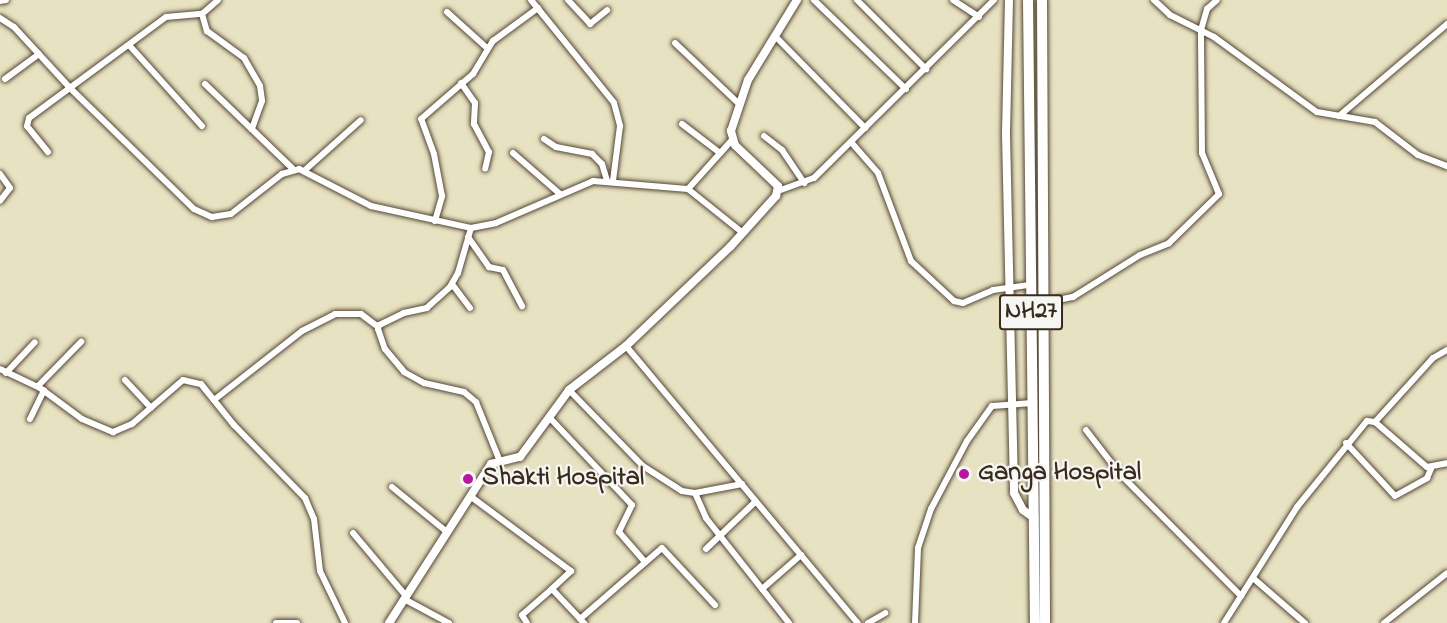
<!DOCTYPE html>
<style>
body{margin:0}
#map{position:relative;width:1447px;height:623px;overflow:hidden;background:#e7e2c1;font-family:"Indie Flower",sans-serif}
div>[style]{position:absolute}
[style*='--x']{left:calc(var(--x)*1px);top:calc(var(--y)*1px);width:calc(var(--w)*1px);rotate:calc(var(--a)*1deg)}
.roads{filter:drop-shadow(0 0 2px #554636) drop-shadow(0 0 2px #554636)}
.street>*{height:6px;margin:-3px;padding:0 3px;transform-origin:3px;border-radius:3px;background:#fff}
.secondary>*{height:8px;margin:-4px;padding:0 4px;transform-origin:4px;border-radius:4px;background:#fff}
.highway>*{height:10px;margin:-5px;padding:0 5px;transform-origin:5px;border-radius:5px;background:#fff}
.dots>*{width:16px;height:16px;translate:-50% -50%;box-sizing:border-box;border:3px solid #f6f6f2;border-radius:50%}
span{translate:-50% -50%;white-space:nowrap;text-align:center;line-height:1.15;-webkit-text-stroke:4.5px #f6f6f2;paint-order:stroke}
.shield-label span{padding:2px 4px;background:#f6f6f2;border:2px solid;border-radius:4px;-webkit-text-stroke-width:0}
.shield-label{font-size:24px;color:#3b2a1e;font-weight:700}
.poi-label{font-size:26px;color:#3b2a1e;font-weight:700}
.left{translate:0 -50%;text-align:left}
</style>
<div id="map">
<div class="roads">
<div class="street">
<i style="--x:531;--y:0;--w:132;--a:51.1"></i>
<i style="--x:614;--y:103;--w:24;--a:75"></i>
<i style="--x:620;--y:126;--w:55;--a:97.3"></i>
<i style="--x:568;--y:0;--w:33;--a:47"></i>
<i style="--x:590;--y:24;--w:22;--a:-39"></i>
<i style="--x:814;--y:0;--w:128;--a:44.1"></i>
<i style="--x:857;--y:0;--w:98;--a:45"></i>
<i style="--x:953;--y:0;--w:31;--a:33"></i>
<i style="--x:1154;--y:0;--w:22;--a:43"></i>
<i style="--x:1170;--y:15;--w:49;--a:26.6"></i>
<i style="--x:1214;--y:37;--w:127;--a:36.1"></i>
<i style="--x:1317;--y:112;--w:59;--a:9.8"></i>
<i style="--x:1375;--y:122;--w:54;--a:37.5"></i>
<i style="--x:1418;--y:155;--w:31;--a:21"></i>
<i style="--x:0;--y:1;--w:6;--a:-9"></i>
<i style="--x:447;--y:12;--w:54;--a:42"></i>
<i style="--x:202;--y:14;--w:18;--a:74"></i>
<i style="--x:207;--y:31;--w:46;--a:36.1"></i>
<i style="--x:244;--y:58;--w:32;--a:60"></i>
<i style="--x:260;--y:86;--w:15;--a:82"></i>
<i style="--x:262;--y:101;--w:30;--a:110"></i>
<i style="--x:0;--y:18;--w:17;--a:33"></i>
<i style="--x:14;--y:27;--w:83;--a:47.4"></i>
<i style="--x:70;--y:88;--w:173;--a:44.3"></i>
<i style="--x:194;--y:209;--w:20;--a:24"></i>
<i style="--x:212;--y:217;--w:19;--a:-9"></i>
<i style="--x:231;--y:214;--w:65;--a:-38.1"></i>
<i style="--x:282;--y:174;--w:18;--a:-16"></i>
<i style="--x:299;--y:169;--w:81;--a:27.2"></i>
<i style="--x:371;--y:206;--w:102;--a:12.4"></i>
<i style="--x:471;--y:228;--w:25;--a:-11"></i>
<i style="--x:496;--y:223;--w:106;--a:-23.4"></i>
<i style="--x:593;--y:181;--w:95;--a:4.8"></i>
<i style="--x:688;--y:189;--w:70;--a:38.7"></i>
<i style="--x:775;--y:36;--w:129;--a:45.6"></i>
<i style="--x:675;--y:43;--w:88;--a:43.6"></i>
<i style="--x:129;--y:45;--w:109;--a:48"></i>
<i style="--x:5;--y:79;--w:42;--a:-36.3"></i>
<i style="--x:461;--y:83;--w:24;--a:55"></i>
<i style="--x:475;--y:103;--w:21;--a:93"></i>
<i style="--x:474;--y:124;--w:32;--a:62"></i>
<i style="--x:489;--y:152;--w:17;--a:103"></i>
<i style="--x:205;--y:84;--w:122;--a:44"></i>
<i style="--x:1339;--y:116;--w:142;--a:-40.4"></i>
<i style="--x:682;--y:124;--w:48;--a:37.3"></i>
<i style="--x:764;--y:136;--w:23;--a:38"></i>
<i style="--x:782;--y:150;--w:40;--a:56"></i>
<i style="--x:544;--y:139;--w:14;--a:34"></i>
<i style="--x:556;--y:147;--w:37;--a:11"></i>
<i style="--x:592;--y:154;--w:14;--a:45"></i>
<i style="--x:602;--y:164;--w:17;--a:73"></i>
<i style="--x:851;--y:142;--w:41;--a:48.9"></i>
<i style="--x:878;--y:173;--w:94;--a:69.4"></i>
<i style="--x:911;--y:261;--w:59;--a:42.9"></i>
<i style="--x:954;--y:301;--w:9;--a:13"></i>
<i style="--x:963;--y:303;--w:33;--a:-23"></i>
<i style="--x:993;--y:290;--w:37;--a:-8"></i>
<i style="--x:48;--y:152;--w:33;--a:-129"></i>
<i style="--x:27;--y:126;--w:8;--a:-76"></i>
<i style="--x:29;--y:118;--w:170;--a:-36.4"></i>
<i style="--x:166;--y:17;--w:36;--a:-5"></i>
<i style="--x:202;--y:14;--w:21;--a:-41"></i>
<i style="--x:513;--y:153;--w:62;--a:41.1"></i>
<i style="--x:304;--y:171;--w:76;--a:-41.8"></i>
<i style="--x:0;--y:174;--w:17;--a:54"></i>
<i style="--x:10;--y:188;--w:16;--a:128"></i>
<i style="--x:688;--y:189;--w:66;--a:-48.1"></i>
<i style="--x:778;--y:191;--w:38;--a:-20"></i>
<i style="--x:814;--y:178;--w:253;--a:-44.7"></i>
<i style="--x:435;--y:221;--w:26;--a:-74"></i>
<i style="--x:442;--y:196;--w:43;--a:-100.8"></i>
<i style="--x:434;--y:154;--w:37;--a:-110"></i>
<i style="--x:421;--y:119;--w:69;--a:-40.9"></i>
<i style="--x:473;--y:74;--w:39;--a:-59"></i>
<i style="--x:493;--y:41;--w:56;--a:-36.3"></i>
<i style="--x:471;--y:228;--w:47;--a:106.1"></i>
<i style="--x:458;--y:273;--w:16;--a:120"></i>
<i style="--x:450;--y:287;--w:31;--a:138"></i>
<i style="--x:427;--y:308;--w:24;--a:168"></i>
<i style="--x:404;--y:313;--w:28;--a:154"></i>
<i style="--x:379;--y:325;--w:4;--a:104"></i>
<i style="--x:378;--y:329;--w:21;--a:71"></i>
<i style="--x:385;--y:349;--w:30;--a:50"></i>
<i style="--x:404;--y:372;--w:23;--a:29"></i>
<i style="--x:424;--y:383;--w:41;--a:12.7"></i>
<i style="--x:464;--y:392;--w:16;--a:40"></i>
<i style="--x:476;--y:402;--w:61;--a:68"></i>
<i style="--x:468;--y:237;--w:37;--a:55"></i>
<i style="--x:489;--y:267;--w:14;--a:12"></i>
<i style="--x:503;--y:270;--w:41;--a:62.2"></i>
<i style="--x:452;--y:284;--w:30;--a:53"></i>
<i style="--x:1044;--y:303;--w:30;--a:-12"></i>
<i style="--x:1073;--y:297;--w:79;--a:-32.1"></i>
<i style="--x:1140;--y:255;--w:31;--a:-22"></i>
<i style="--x:1169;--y:243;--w:70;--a:-44.4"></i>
<i style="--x:1219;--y:194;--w:44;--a:-112.5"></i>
<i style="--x:1202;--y:153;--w:123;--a:-90.5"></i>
<i style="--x:1201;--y:30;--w:22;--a:-74"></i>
<i style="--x:1207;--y:9;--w:13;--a:-42"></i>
<i style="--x:626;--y:346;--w:361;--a:50.1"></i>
<i style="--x:0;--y:369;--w:44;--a:25.4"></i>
<i style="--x:40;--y:388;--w:52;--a:36.4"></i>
<i style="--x:82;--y:419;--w:34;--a:23"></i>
<i style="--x:113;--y:432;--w:21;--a:-23"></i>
<i style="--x:132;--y:424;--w:67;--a:-40.8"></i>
<i style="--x:183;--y:380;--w:18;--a:13"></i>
<i style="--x:201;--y:384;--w:53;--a:51.2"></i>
<i style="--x:234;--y:425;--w:102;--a:45.8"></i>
<i style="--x:305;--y:498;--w:23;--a:67"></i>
<i style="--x:314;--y:519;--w:52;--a:83.4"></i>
<i style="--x:320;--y:571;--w:58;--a:64.3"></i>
<i style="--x:6;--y:373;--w:42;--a:-46.9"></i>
<i style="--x:125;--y:380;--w:38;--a:47"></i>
<i style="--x:38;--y:386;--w:62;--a:-45.7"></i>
<i style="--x:569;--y:390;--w:106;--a:45.8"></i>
<i style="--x:643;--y:466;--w:46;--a:32.7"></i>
<i style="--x:682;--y:491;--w:13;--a:9"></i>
<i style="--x:695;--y:493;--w:48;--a:-10.8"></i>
<i style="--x:214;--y:400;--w:112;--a:-38.1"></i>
<i style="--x:302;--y:331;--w:37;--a:-27"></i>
<i style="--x:335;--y:314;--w:26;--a:0"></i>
<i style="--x:361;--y:314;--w:21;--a:37"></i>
<i style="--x:549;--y:417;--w:121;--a:46.7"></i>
<i style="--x:632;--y:505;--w:30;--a:116"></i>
<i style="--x:619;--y:532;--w:40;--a:49"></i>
<i style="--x:30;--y:419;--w:32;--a:-64"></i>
<i style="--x:1375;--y:422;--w:86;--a:-47.8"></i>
<i style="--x:1433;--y:358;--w:16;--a:-30"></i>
<i style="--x:1086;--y:430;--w:56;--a:52.3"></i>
<i style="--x:1120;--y:474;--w:172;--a:45.2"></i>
<i style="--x:1346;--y:443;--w:72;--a:47.2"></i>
<i style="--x:1395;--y:496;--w:37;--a:-29"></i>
<i style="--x:1427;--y:478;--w:10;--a:-66"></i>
<i style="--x:392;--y:487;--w:71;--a:39.3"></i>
<i style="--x:695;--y:493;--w:27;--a:66"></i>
<i style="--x:706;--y:518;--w:134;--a:51.7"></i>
<i style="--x:470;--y:496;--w:126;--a:36.6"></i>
<i style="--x:571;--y:571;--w:26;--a:137"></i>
<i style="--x:552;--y:589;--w:47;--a:46.7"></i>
<i style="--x:353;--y:533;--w:82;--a:49.9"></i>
<i style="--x:706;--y:549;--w:69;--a:-43.8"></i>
<i style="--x:1253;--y:578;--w:69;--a:40.9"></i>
<i style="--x:762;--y:589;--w:52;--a:-41.1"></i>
<i style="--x:404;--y:599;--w:51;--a:28.1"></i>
<i style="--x:580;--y:619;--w:108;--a:-40.9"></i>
<i style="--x:662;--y:548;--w:78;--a:47.1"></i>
<i style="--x:276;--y:623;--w:21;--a:0"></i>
<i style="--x:527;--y:623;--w:9;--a:-122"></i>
<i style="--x:522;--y:615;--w:40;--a:-41"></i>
<i style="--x:868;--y:623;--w:20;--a:-30"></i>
<i style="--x:915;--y:623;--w:75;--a:-87.7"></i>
<i style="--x:918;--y:548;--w:41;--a:-71.6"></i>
<i style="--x:931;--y:509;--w:77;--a:-62.1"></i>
<i style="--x:967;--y:441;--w:43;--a:-54.5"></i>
<i style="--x:992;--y:406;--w:41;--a:-4.2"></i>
<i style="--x:1224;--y:623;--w:137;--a:-57.8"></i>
<i style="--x:1297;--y:507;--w:111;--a:-50.9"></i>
<i style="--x:1367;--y:421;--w:8;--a:7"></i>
<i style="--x:1375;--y:422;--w:69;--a:40.9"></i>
<i style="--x:1427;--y:467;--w:20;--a:-11"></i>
<i style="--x:1384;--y:623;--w:80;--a:-38.4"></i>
</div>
<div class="secondary">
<i style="--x:1009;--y:0;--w:135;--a:91.3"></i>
<i style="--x:1006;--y:135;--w:358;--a:88.7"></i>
<i style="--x:1014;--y:493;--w:19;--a:62"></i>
<i style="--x:1023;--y:510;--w:14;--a:36"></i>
<i style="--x:389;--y:623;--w:189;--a:-57.3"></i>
<i style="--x:491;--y:464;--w:30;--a:-14"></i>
<i style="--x:520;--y:457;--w:83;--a:-53.8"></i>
<i style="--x:569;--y:390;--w:72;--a:-37.7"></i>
<i style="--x:626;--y:346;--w:144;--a:-43.6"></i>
<i style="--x:730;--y:247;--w:69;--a:-48"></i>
<i style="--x:776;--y:196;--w:10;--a:-79"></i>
<i style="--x:778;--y:186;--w:59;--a:-136.4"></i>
<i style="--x:735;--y:145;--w:15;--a:-106"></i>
<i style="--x:731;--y:131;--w:54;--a:-71.6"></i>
<i style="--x:748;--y:80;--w:94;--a:-58.5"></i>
</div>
<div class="highway">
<i style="--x:1028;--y:0;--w:623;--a:89.36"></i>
<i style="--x:1042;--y:0;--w:623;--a:89.72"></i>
</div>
</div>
<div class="dots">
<i style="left:964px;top:474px;background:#b5179e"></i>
<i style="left:468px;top:479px;background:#b5179e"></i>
</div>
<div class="shield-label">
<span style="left:1031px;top:312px">NH27</span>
</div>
<div class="poi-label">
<span class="left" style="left:978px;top:474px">Ganga Hospital</span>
<span class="left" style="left:482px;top:479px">Shakti Hospital</span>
</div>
</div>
